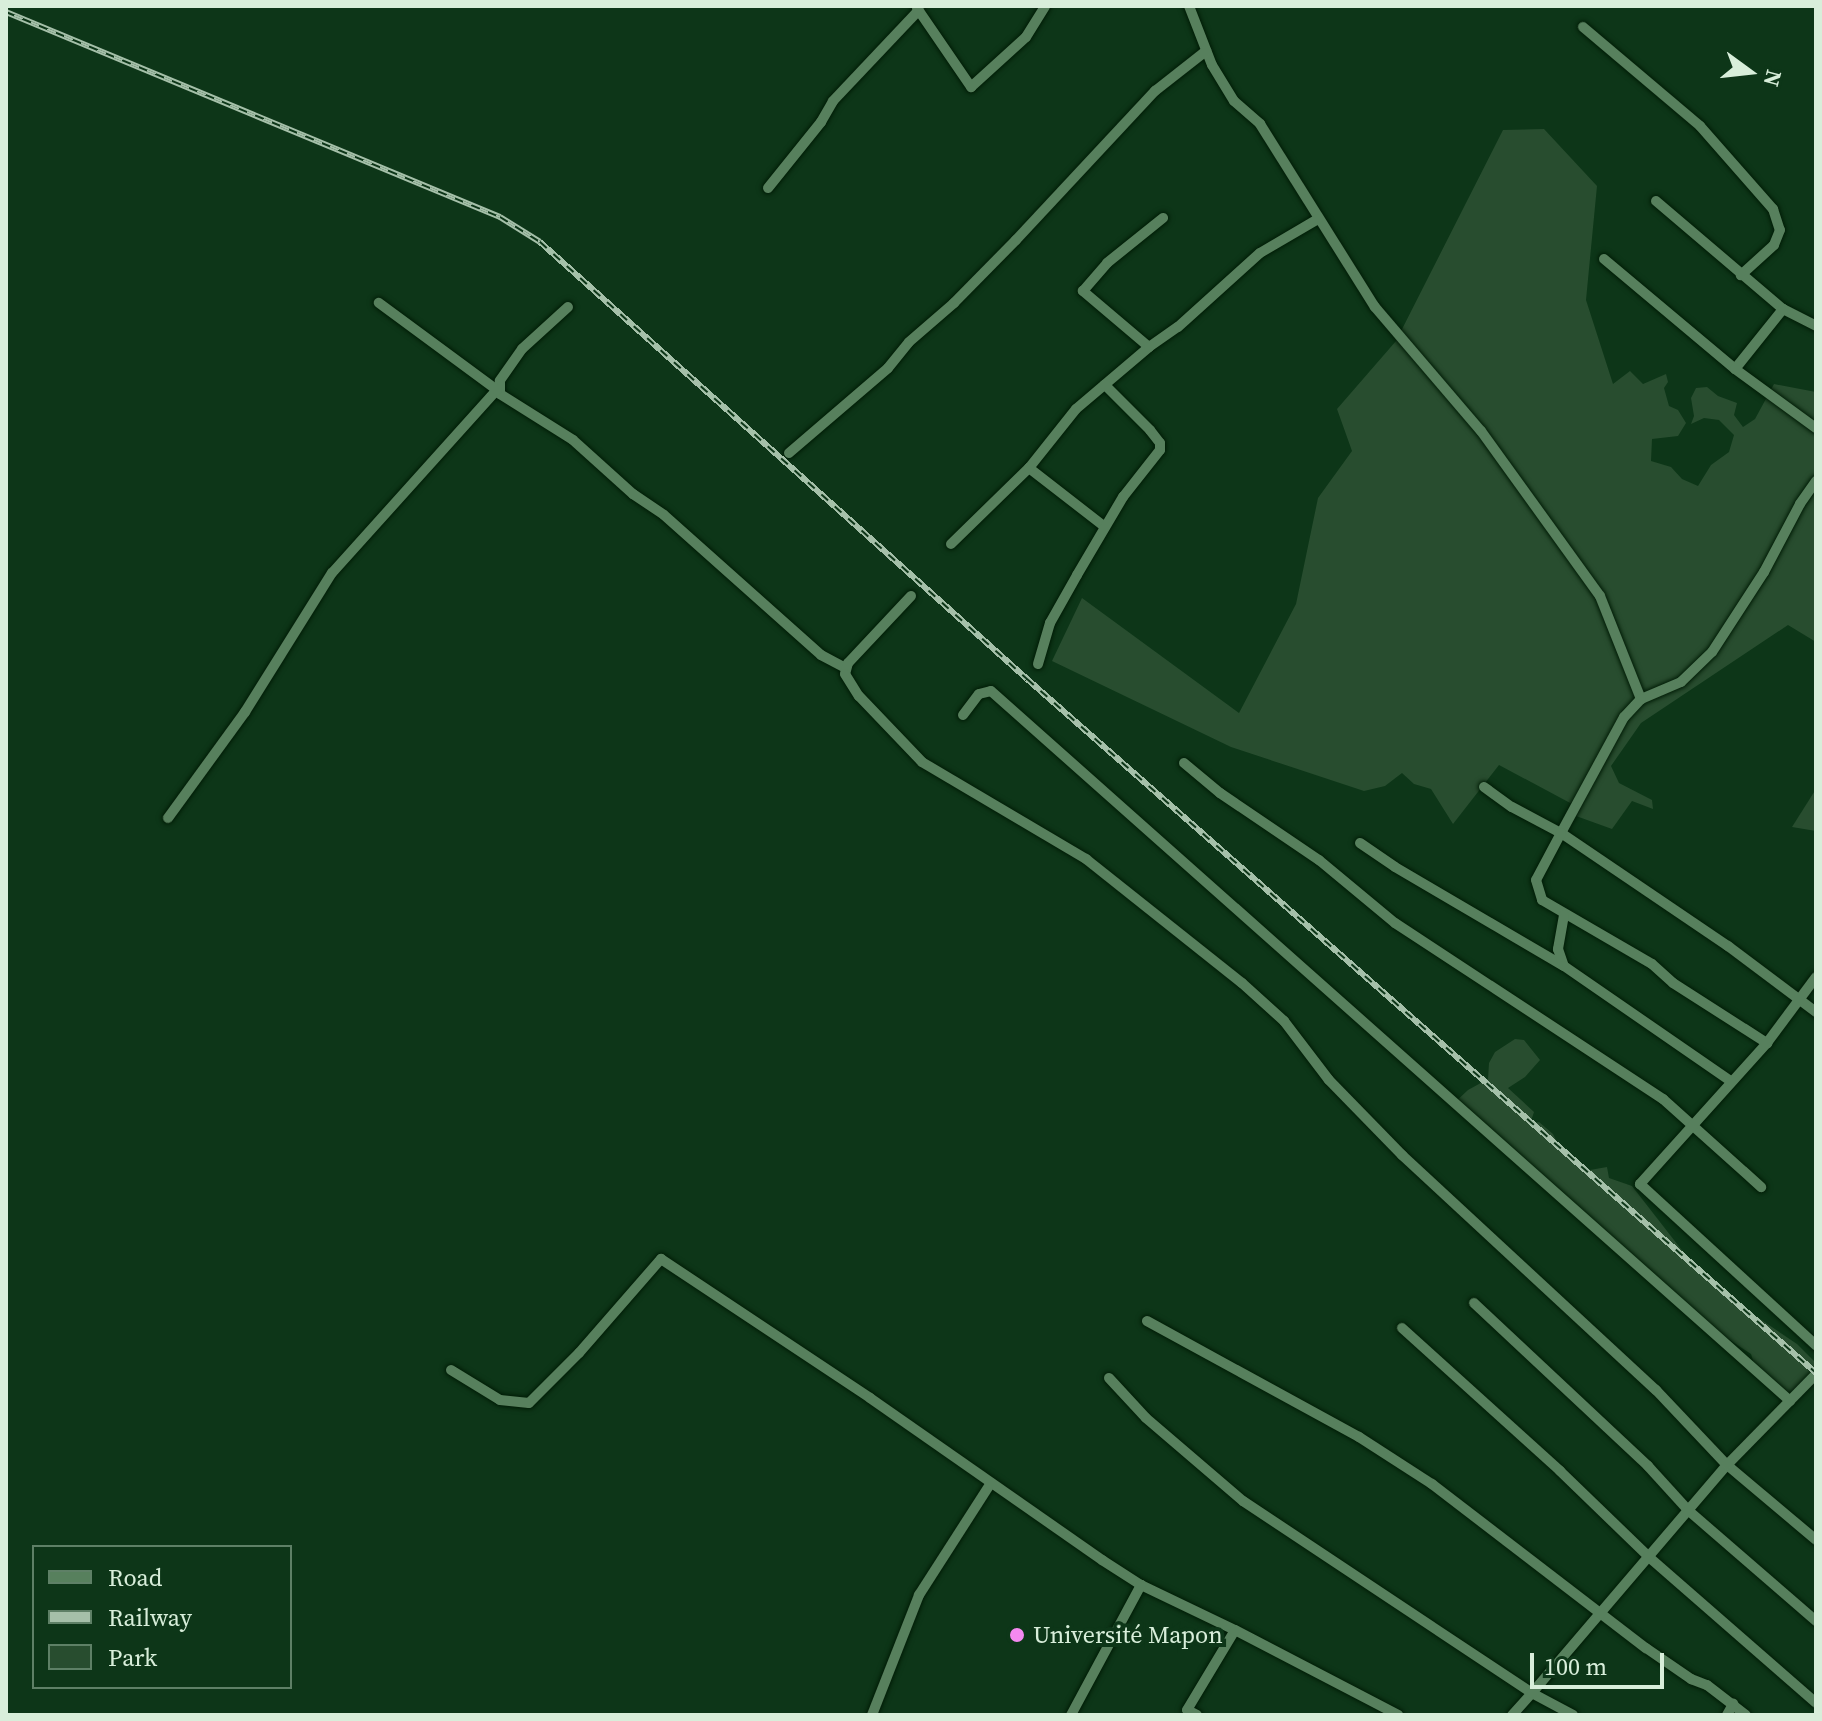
<!DOCTYPE html>
<meta charset="utf-8">
<style>
body{margin:0}
#map{position:relative;width:1822px;height:1721px;overflow:hidden;background:#0d3618;font-family:"Source Serif 4",serif}
div>[style]{position:absolute}
[style*='--x']{left:calc(var(--x)*1px);top:calc(var(--y)*1px);width:calc(var(--w)*1px);rotate:calc(var(--a)*1deg)}
.green>*{inset:0;background:#284d2f}
.roads{filter:drop-shadow(0 0 2px #001c06) drop-shadow(0 0 2px #001c06)}
.street>*{height:10px;margin:-5px;padding:0 5px;transform-origin:5px;border-radius:5px;background:#57805d}
.rail>*{height:6px;margin-top:-3px;transform-origin:0;background:repeating-linear-gradient(90deg,#0d3618 0 9px,#a5c0a9 0 18px);box-sizing:border-box;border-block:2px solid #a5c0a9}
.dots>*{width:22px;height:22px;translate:-50% -50%;box-sizing:border-box;border:4px solid #0d3618;border-radius:50%}
span{translate:-50% -50%;white-space:nowrap;text-align:center;line-height:1.15;-webkit-text-stroke:8px #0d3618;paint-order:stroke}
.poi-label{font-size:24px;color:#d8eeda}
.left{translate:0 -50%;text-align:left}
.frame{position:absolute;inset:0;border:8px solid #d8eeda;pointer-events:none}
.legend{position:absolute;left:32px;top:1545px;width:260px;height:144px;box-sizing:border-box;background:#0d3618;border:2px solid #5e8066;margin:0;padding:10px 14px;list-style:none;font-size:24px;color:#d8eeda}
.legend li{display:flex;align-items:center;gap:16px;height:40px}
.legend b{width:40px;border:2px solid #5e8066}
.north{position:absolute;left:1710px;top:32px;width:80px;height:80px;-webkit-text-stroke:6px #0d3618;paint-order:stroke;rotate:105deg;font-size:22px;font-weight:700;line-height:32px;text-align:center;color:#d8eeda}
.north::after{content:'';display:block;margin:auto;width:28px;height:36px;background:#d8eeda;clip-path:polygon(50% 0,100% 100%,50% 72%,0 100%)}
.scale{position:absolute;left:1530px;top:1653px;width:134px;height:36px;box-sizing:border-box;border:4px solid #d8eeda;border-top:0;padding-left:10px;font-size:24px;line-height:28px;white-space:nowrap;color:#d8eeda;-webkit-text-stroke:6px #0d3618;paint-order:stroke}
</style>
<div id="map">
<div class="green">
<i style="clip-path:polygon(1544px 129px,1597px 186px,1586px 300px,1613px 384px,1630px 371px,1643px 384px,1666px 374px,1668px 382px,1664px 388px,1669px 406px,1678px 410px,1686px 423px,1678px 436px,1652px 439px,1651px 461px,1671px 467px,1682px 479px,1698px 486px,1711px 465px,1729px 452px,1734px 435px,1719px 420px,1704px 418px,1691px 424px,1694px 416px,1691px 398px,1696px 388px,1707px 387px,1718px 396px,1737px 403px,1734px 415px,1743px 427px,1755px 419px,1774px 384px,1816px 392px,1816px 642px,1788px 625px,1641px 723px,1611px 766px,1619px 783px,1652px 800px,1653px 809px,1632px 801px,1612px 829px,1576px 816px,1572px 804px,1499px 765px,1453px 824px,1431px 789px,1414px 784px,1402px 773px,1385px 786px,1364px 791px,1231px 747px,1052px 661px,1082px 598px,1239px 713px,1296px 604px,1318px 498px,1352px 451px,1337px 409px,1396px 341px,1503px 130px)"></i>
<i style="clip-path:polygon(1816px 789px,1816px 831px,1792px 827px)"></i>
<i style="clip-path:polygon(1515px 1039px,1524px 1040px,1540px 1060px,1525px 1077px,1508px 1088px,1534px 1112px,1530px 1124px,1539px 1122px,1553px 1134px,1560px 1148px,1590px 1170px,1607px 1167px,1609px 1178px,1632px 1186px,1695px 1267px,1721px 1285px,1732px 1300px,1797px 1344px,1816px 1363px,1816px 1378px,1790px 1400px,1754px 1364px,1751px 1354px,1716px 1331px,1457px 1112px,1452px 1105px,1468px 1090px,1488px 1079px,1489px 1063px,1495px 1052px)"></i>
</div>
<div class="roads">
<div class="street">
<i style="--x:1189;--y:6;--w:63;--a:68.7"></i>
<i style="--x:1212;--y:65;--w:42;--a:58.6"></i>
<i style="--x:1234;--y:101;--w:35;--a:41"></i>
<i style="--x:1260;--y:124;--w:216;--a:57.9"></i>
<i style="--x:1375;--y:307;--w:163;--a:49.5"></i>
<i style="--x:1481;--y:431;--w:203;--a:54.2"></i>
<i style="--x:1600;--y:596;--w:111;--a:68.3"></i>
<i style="--x:917;--y:8;--w:96;--a:55.6"></i>
<i style="--x:971;--y:87;--w:74;--a:-42.3"></i>
<i style="--x:1026;--y:37;--w:36;--a:-58"></i>
<i style="--x:1583;--y:27;--w:153;--a:40.2"></i>
<i style="--x:1700;--y:126;--w:111;--a:48.7"></i>
<i style="--x:1773;--y:209;--w:22;--a:72"></i>
<i style="--x:1780;--y:230;--w:16;--a:112"></i>
<i style="--x:1774;--y:245;--w:45;--a:137.7"></i>
<i style="--x:768;--y:188;--w:85;--a:-51.2"></i>
<i style="--x:821;--y:122;--w:24;--a:-60"></i>
<i style="--x:833;--y:101;--w:125;--a:-46.6"></i>
<i style="--x:1656;--y:201;--w:167;--a:40.4"></i>
<i style="--x:1783;--y:309;--w:37;--a:27"></i>
<i style="--x:1604;--y:259;--w:171;--a:40"></i>
<i style="--x:1735;--y:369;--w:100;--a:36.1"></i>
<i style="--x:568;--y:307;--w:62;--a:137.6"></i>
<i style="--x:522;--y:349;--w:39;--a:125"></i>
<i style="--x:500;--y:381;--w:13;--a:90"></i>
<i style="--x:500;--y:394;--w:86;--a:32.2"></i>
<i style="--x:573;--y:440;--w:81;--a:42"></i>
<i style="--x:633;--y:494;--w:37;--a:34"></i>
<i style="--x:664;--y:515;--w:210;--a:41.7"></i>
<i style="--x:821;--y:655;--w:27;--a:28"></i>
<i style="--x:1149;--y:347;--w:87;--a:-139.7"></i>
<i style="--x:1083;--y:291;--w:37;--a:-49"></i>
<i style="--x:1107;--y:263;--w:72;--a:-38.8"></i>
<i style="--x:1735;--y:369;--w:77;--a:-51.3"></i>
<i style="--x:789;--y:453;--w:130;--a:-40.6"></i>
<i style="--x:888;--y:368;--w:33;--a:-51"></i>
<i style="--x:909;--y:342;--w:60;--a:-40.9"></i>
<i style="--x:954;--y:303;--w:88;--a:-45.5"></i>
<i style="--x:1016;--y:240;--w:204;--a:-47"></i>
<i style="--x:1155;--y:91;--w:65;--a:-38.1"></i>
<i style="--x:1029;--y:468;--w:96;--a:37.8"></i>
<i style="--x:1816;--y:481;--w:28;--a:125"></i>
<i style="--x:1800;--y:504;--w:77;--a:117.9"></i>
<i style="--x:1764;--y:572;--w:95;--a:123"></i>
<i style="--x:1712;--y:652;--w:43;--a:135.9"></i>
<i style="--x:1681;--y:682;--w:43;--a:157"></i>
<i style="--x:1641;--y:699;--w:25;--a:133"></i>
<i style="--x:1624;--y:717;--w:132;--a:118.5"></i>
<i style="--x:1561;--y:833;--w:202;--a:34.1"></i>
<i style="--x:1728;--y:946;--w:110;--a:36.9"></i>
<i style="--x:951;--y:544;--w:109;--a:-44.3"></i>
<i style="--x:1029;--y:468;--w:75;--a:-51.5"></i>
<i style="--x:1076;--y:409;--w:96;--a:-40.3"></i>
<i style="--x:1149;--y:347;--w:35;--a:-35"></i>
<i style="--x:1178;--y:327;--w:110;--a:-42.1"></i>
<i style="--x:1260;--y:253;--w:67;--a:-30.4"></i>
<i style="--x:911;--y:596;--w:92;--a:133.2"></i>
<i style="--x:848;--y:663;--w:11;--a:105"></i>
<i style="--x:845;--y:674;--w:26;--a:58"></i>
<i style="--x:859;--y:696;--w:91;--a:46.3"></i>
<i style="--x:922;--y:762;--w:191;--a:30.6"></i>
<i style="--x:1086;--y:859;--w:199;--a:38.5"></i>
<i style="--x:1242;--y:983;--w:57;--a:42.1"></i>
<i style="--x:1284;--y:1021;--w:74;--a:52.7"></i>
<i style="--x:1329;--y:1080;--w:105;--a:45.8"></i>
<i style="--x:1402;--y:1155;--w:346;--a:42.8"></i>
<i style="--x:1656;--y:1390;--w:103;--a:46.6"></i>
<i style="--x:1727;--y:1465;--w:116;--a:40.1"></i>
<i style="--x:1038;--y:664;--w:43;--a:-73.7"></i>
<i style="--x:1050;--y:623;--w:55;--a:-60.6"></i>
<i style="--x:1077;--y:575;--w:91;--a:-59.5"></i>
<i style="--x:1123;--y:497;--w:60;--a:-51.8"></i>
<i style="--x:1160;--y:450;--w:7;--a:-90"></i>
<i style="--x:1160;--y:443;--w:16;--a:-128"></i>
<i style="--x:1150;--y:430;--w:64;--a:-135"></i>
<i style="--x:963;--y:715;--w:26;--a:-53"></i>
<i style="--x:979;--y:694;--w:12;--a:-14"></i>
<i style="--x:991;--y:691;--w:1069;--a:41.62"></i>
<i style="--x:1184;--y:763;--w:47;--a:39.8"></i>
<i style="--x:1220;--y:793;--w:120;--a:34.1"></i>
<i style="--x:1319;--y:860;--w:99;--a:39.7"></i>
<i style="--x:1395;--y:923;--w:321;--a:33.3"></i>
<i style="--x:1663;--y:1099;--w:132;--a:41.9"></i>
<i style="--x:1484;--y:787;--w:34;--a:36"></i>
<i style="--x:1512;--y:807;--w:55;--a:28"></i>
<i style="--x:1561;--y:833;--w:53;--a:118"></i>
<i style="--x:1536;--y:880;--w:21;--a:73"></i>
<i style="--x:1542;--y:900;--w:127;--a:30.2"></i>
<i style="--x:1652;--y:964;--w:28;--a:42"></i>
<i style="--x:1673;--y:983;--w:112;--a:32.6"></i>
<i style="--x:168;--y:818;--w:131;--a:-54"></i>
<i style="--x:245;--y:712;--w:164;--a:-58"></i>
<i style="--x:332;--y:573;--w:246;--a:-48"></i>
<i style="--x:497;--y:390;--w:147;--a:-143.6"></i>
<i style="--x:1360;--y:843;--w:42;--a:34.4"></i>
<i style="--x:1395;--y:867;--w:194;--a:30.4"></i>
<i style="--x:1564;--y:915;--w:35;--a:100"></i>
<i style="--x:1558;--y:949;--w:18;--a:71"></i>
<i style="--x:1564;--y:966;--w:203;--a:34.6"></i>
<i style="--x:1816;--y:977;--w:82;--a:126.6"></i>
<i style="--x:1767;--y:1043;--w:190;--a:132"></i>
<i style="--x:1640;--y:1184;--w:239;--a:42.5"></i>
<i style="--x:1474;--y:1303;--w:238;--a:43.1"></i>
<i style="--x:1648;--y:1466;--w:61;--a:47.7"></i>
<i style="--x:1689;--y:1511;--w:168;--a:40.9"></i>
<i style="--x:1147;--y:1321;--w:242;--a:28.7"></i>
<i style="--x:1359;--y:1437;--w:87;--a:32.8"></i>
<i style="--x:1432;--y:1484;--w:270;--a:37.5"></i>
<i style="--x:1646;--y:1648;--w:55;--a:34.6"></i>
<i style="--x:1691;--y:1679;--w:17;--a:21"></i>
<i style="--x:1707;--y:1685;--w:49;--a:37.6"></i>
<i style="--x:1402;--y:1328;--w:213;--a:42.1"></i>
<i style="--x:1560;--y:1471;--w:125;--a:44"></i>
<i style="--x:1650;--y:1558;--w:220;--a:41.1"></i>
<i style="--x:451;--y:1370;--w:57;--a:31.5"></i>
<i style="--x:500;--y:1400;--w:29;--a:6"></i>
<i style="--x:529;--y:1403;--w:71;--a:-45"></i>
<i style="--x:579;--y:1353;--w:125;--a:-48.9"></i>
<i style="--x:661;--y:1259;--w:251;--a:33.6"></i>
<i style="--x:870;--y:1398;--w:283;--a:34.9"></i>
<i style="--x:1102;--y:1560;--w:46;--a:32.7"></i>
<i style="--x:1141;--y:1585;--w:104;--a:25.6"></i>
<i style="--x:1109;--y:1378;--w:54;--a:47.2"></i>
<i style="--x:1146;--y:1418;--w:128;--a:40.6"></i>
<i style="--x:1243;--y:1501;--w:347;--a:33.6"></i>
<i style="--x:1532;--y:1693;--w:30;--a:132"></i>
<i style="--x:872;--y:1715;--w:129;--a:-68.6"></i>
<i style="--x:919;--y:1595;--w:133;--a:-57.3"></i>
<i style="--x:1071;--y:1715;--w:148;--a:-61.7"></i>
<i style="--x:1197;--y:1715;--w:11;--a:-153"></i>
<i style="--x:1187;--y:1710;--w:93;--a:-59"></i>
<i style="--x:1235;--y:1630;--w:184;--a:27.5"></i>
<i style="--x:1573;--y:1715;--w:47;--a:-151.8"></i>
<i style="--x:1532;--y:1693;--w:300;--a:-49.5"></i>
<i style="--x:1727;--y:1465;--w:127;--a:-45.6"></i>
<i style="--x:1727;--y:1715;--w:13;--a:-61"></i>
</div>
</div>
<div class="rail">
<i style="--x:6;--y:12;--w:535;--a:22.54"></i>
<i style="--x:500;--y:217;--w:47;--a:32"></i>
<i style="--x:540;--y:242;--w:654;--a:41.9"></i>
<i style="--x:1027;--y:679;--w:1051;--a:41.33"></i>
</div>
<div class="dots">
<i style="left:1017px;top:1635px;background:#f489f0"></i>
</div>
<div class="poi-label">
<span class="left" style="left:1033px;top:1635px">Université Mapon</span>
</div>
<div class="frame"></div>
<ul class="legend">
<li><b style="height:10px;background:#57805d"></b>Road</li>
<li><b style="height:10px;background:#a5c0a9"></b>Railway</li>
<li><b style="height:22px;background:#284d2f"></b>Park</li>
</ul>
<div class="north">N</div>
<div class="scale">100 m</div>
</div>
